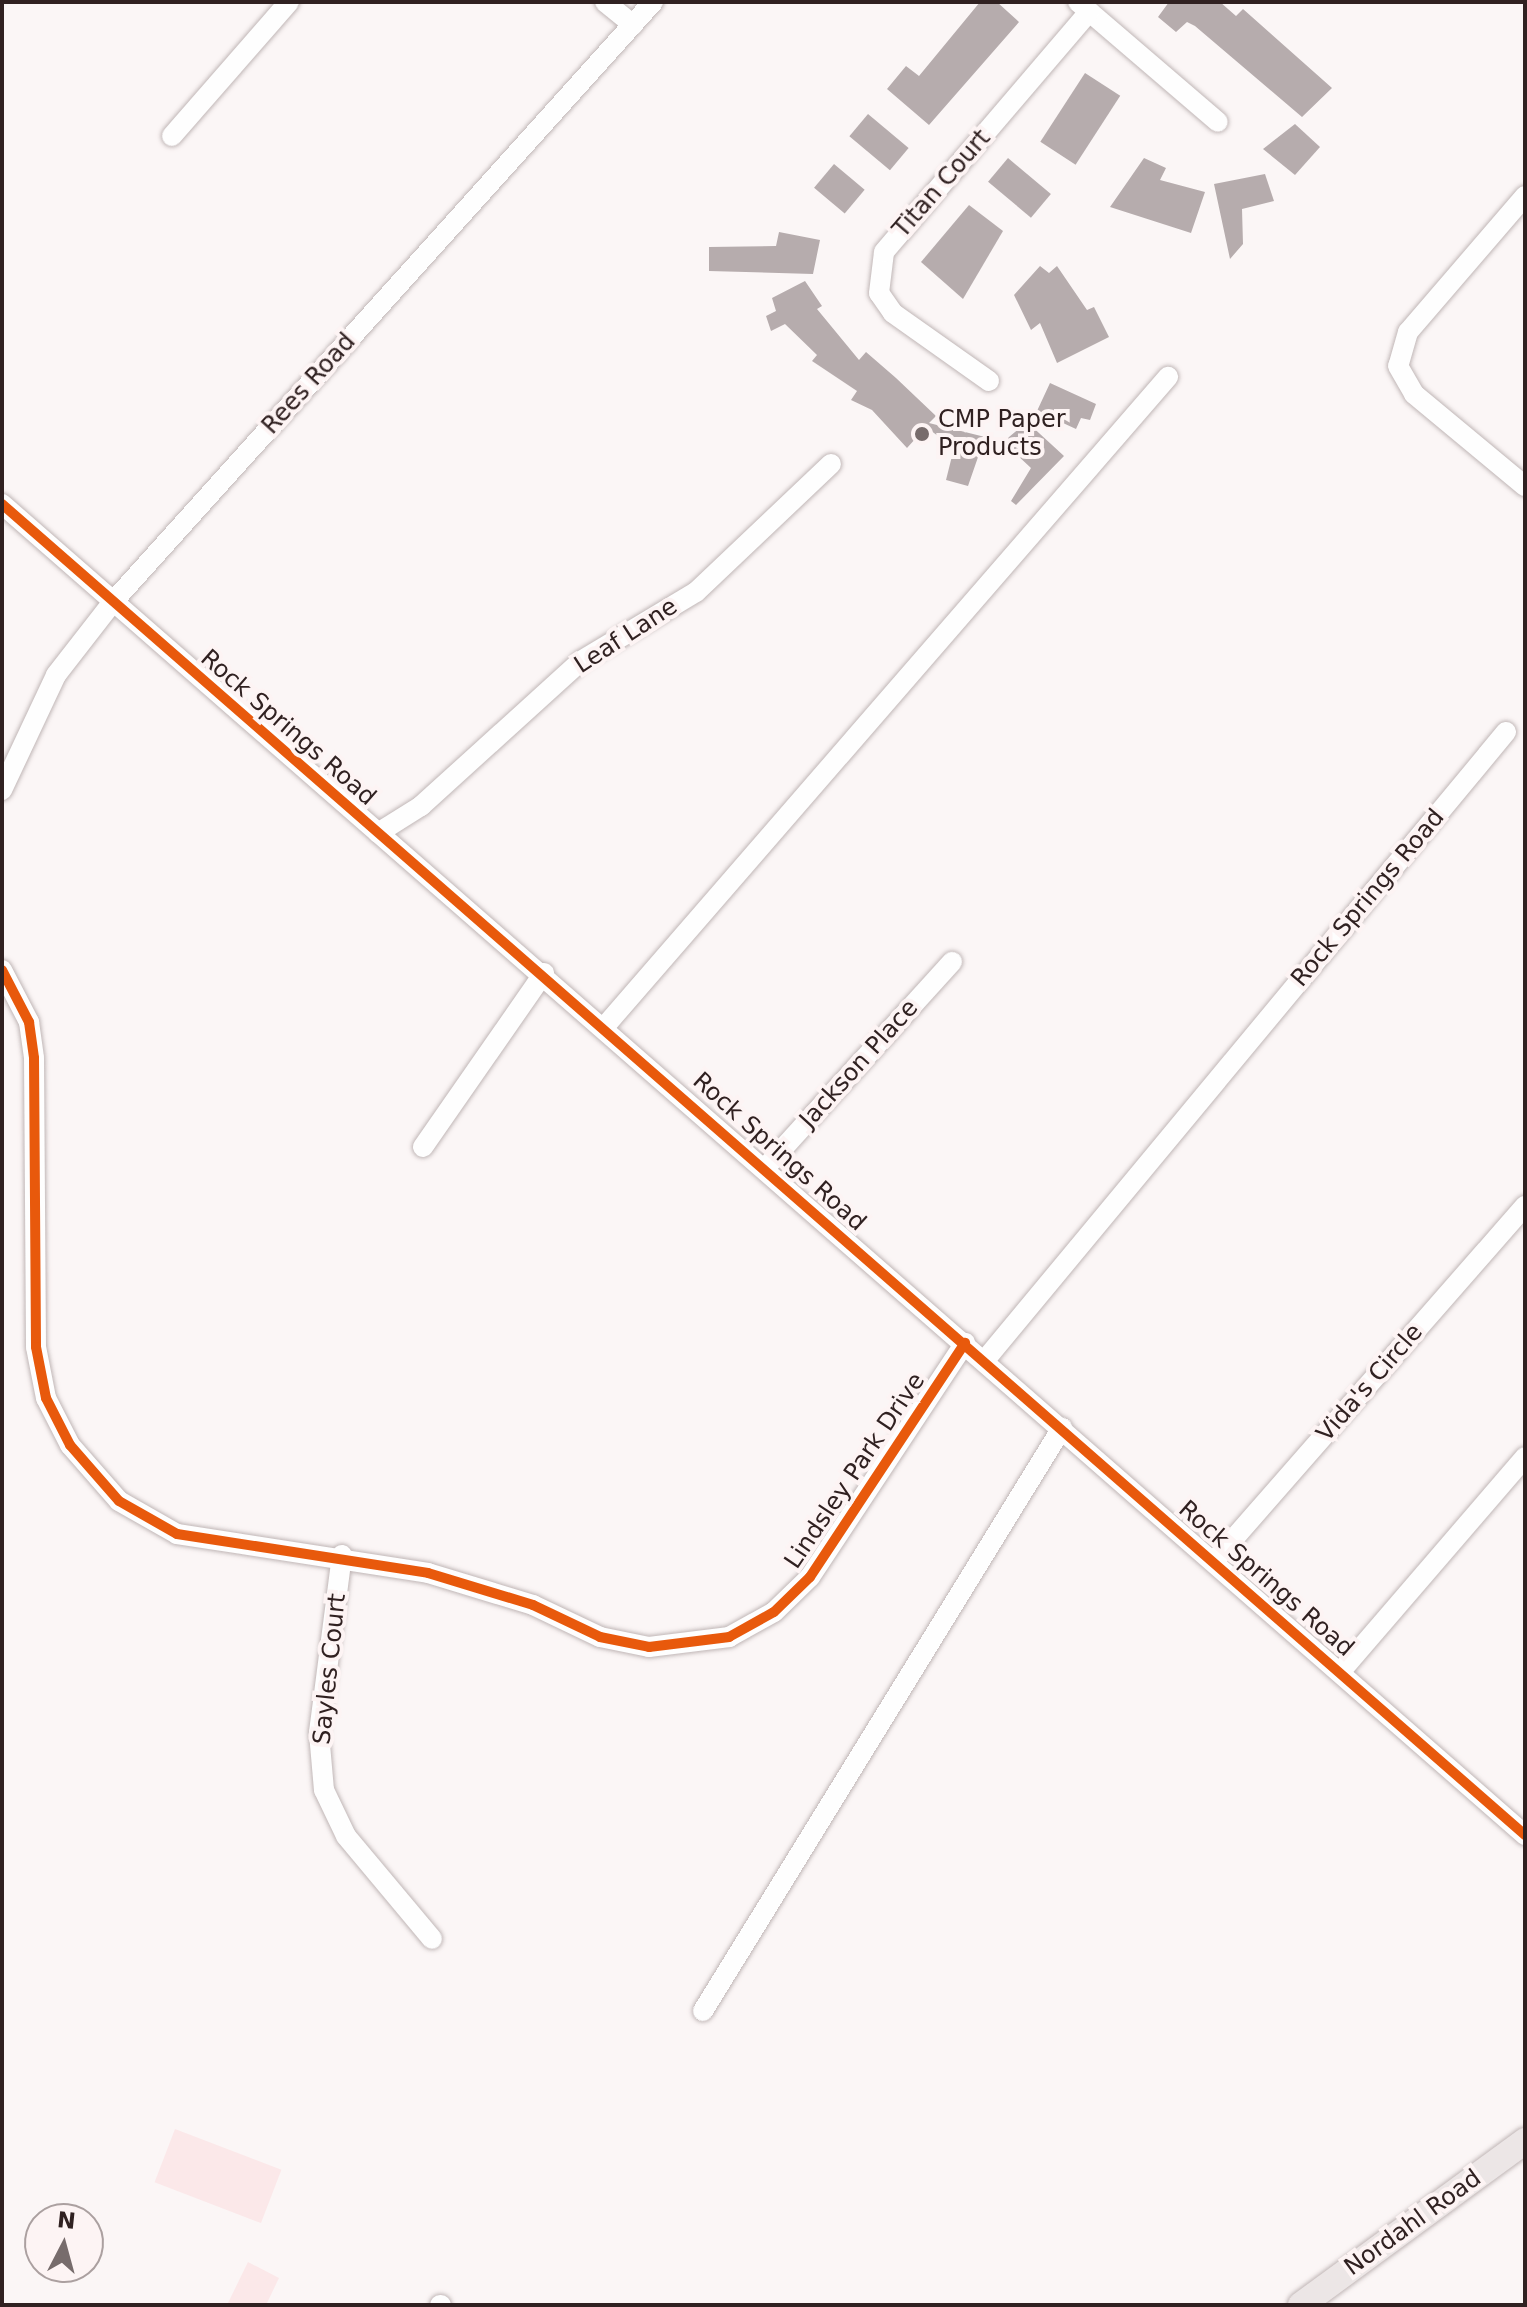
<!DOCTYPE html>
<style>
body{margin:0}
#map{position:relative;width:1527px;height:2307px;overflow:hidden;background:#fbf6f6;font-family:"DejaVu Sans",sans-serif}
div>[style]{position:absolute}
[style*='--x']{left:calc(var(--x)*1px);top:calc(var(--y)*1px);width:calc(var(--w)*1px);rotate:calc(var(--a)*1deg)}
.green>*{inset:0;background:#fbe8e9;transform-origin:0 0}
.building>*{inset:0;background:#b6acad;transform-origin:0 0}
.roads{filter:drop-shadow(0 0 2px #c0b6b6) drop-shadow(0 0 2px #c0b6b6)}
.minor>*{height:20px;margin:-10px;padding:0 10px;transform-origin:10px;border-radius:10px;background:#fefefe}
.major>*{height:26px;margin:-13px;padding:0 13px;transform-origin:13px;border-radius:13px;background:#ece6e6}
.cycleway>*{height:10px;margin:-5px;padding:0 5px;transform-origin:5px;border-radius:5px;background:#e8590c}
.dots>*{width:22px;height:22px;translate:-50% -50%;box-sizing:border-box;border:4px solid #fdf4f4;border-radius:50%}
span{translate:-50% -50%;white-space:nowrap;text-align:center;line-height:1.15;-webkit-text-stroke:8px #fdf4f4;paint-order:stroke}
.street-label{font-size:24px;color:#302121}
.poi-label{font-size:24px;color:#302121}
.left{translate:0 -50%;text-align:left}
.frame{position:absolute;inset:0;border:4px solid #302121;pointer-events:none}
.north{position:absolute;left:24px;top:2203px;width:80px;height:80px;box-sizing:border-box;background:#fdf4f4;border:2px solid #aba0a0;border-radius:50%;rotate:6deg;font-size:22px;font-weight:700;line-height:32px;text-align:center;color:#302121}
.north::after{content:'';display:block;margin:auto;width:28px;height:36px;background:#776c6c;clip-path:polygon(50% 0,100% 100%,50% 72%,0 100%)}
</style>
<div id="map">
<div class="green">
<i style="left:175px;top:2129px;width:114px;height:57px;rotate:21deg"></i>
<i style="clip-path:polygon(248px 2262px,279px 2278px,266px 2305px,227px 2305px)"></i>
</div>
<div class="building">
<i style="clip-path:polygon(980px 2px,997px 2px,1019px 22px,929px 125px,887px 89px,906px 66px,919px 76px)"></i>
<i style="clip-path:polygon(1169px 2px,1220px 2px,1236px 16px,1243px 9px,1332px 88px,1302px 117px,1195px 26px,1187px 22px,1176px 32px,1158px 17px)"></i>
<i style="left:1085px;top:73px;width:42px;height:82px;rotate:33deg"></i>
<i style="left:868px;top:114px;width:53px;height:29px;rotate:40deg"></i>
<i style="clip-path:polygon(1295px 124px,1320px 147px,1295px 175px,1263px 149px)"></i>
<i style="left:1008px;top:158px;width:56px;height:31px;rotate:40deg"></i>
<i style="clip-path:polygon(1144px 158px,1166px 168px,1160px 180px,1205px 192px,1191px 233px,1110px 207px)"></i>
<i style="left:834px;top:164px;width:40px;height:31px;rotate:40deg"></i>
<i style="clip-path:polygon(1265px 174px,1274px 201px,1242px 209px,1243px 244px,1230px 259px,1214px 184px)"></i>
<i style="clip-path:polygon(969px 205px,1003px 231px,963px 299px,921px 262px)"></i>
<i style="clip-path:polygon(779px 232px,820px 240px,813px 274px,709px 271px,709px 247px,776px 246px)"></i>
<i style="clip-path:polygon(1040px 266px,1049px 273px,1057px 266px,1087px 310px,1094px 307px,1109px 337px,1057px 363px,1040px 323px,1031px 330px,1014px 295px)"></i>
<i style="clip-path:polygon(805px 281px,822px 306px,817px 309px,859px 360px,866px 352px,896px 378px,936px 416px,929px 423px,985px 437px,968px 486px,946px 480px,954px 448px,926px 427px,907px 448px,872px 410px,851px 400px,857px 391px,812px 361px,817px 355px,785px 324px,771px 331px,766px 316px,776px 311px,772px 298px)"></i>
<i style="clip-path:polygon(1050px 383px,1096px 404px,1090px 420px,1081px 418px,1076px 429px,1037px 411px)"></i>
<i style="clip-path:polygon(1027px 422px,1064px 456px,1016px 505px,1011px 501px,1031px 468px,1003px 442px)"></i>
</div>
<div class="roads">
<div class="minor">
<i style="--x:605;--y:2;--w:36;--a:39"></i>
<i style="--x:1078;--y:2;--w:184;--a:40.6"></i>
<i style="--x:172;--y:136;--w:178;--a:-48.9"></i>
<i style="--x:1525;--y:196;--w:179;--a:130.7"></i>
<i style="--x:1408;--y:332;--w:35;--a:106"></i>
<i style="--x:1398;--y:366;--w:32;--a:60"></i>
<i style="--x:1414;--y:394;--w:144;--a:39.7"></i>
<i style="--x:989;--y:381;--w:118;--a:-144.7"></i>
<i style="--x:893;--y:313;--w:24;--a:-125"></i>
<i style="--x:879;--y:293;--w:41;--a:-83"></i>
<i style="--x:884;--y:252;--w:316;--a:-49.5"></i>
<i style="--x:2;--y:504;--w:2023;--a:41.15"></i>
<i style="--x:2;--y:790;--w:127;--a:-64.8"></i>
<i style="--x:56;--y:675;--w:91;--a:-52.1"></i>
<i style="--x:112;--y:603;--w:809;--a:-48.01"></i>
<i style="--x:378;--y:833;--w:51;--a:-32.1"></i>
<i style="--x:421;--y:806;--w:216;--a:-42.2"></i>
<i style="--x:581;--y:661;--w:134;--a:-31"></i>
<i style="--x:696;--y:592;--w:186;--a:-43.5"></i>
<i style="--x:2;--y:970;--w:59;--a:62.6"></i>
<i style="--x:29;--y:1022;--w:36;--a:82"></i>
<i style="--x:34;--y:1058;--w:289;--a:89.6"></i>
<i style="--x:36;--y:1347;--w:52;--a:78.9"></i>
<i style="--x:46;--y:1398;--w:53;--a:62.9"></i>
<i style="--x:70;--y:1445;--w:74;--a:48.8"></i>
<i style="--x:119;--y:1501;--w:67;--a:29.6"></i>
<i style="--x:177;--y:1534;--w:254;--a:8.8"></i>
<i style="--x:428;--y:1573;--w:110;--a:16.9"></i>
<i style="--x:533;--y:1605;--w:74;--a:25.5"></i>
<i style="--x:600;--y:1637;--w:50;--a:11.5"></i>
<i style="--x:649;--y:1647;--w:81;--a:-7.1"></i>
<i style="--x:729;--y:1637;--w:51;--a:-29.1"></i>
<i style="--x:774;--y:1612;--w:50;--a:-44.2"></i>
<i style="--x:810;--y:1577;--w:281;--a:-56.5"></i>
<i style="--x:606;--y:1025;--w:858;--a:-49.07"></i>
<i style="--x:423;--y:1147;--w:212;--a:-55.2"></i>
<i style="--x:766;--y:1167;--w:277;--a:-47.8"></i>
<i style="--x:985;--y:1360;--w:816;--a:-50.32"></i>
<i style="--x:342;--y:1555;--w:179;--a:97.4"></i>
<i style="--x:319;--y:1733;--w:57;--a:85"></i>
<i style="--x:324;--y:1790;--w:51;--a:64.4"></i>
<i style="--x:346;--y:1836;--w:134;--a:50.1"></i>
<i style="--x:1215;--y:1560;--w:471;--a:-48.8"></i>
<i style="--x:1342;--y:1670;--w:281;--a:-49.3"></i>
<i style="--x:703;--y:2011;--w:685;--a:-58.38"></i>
<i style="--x:440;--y:2305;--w:1;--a:0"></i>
</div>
<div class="major">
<i style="--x:1301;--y:2305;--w:278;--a:-36.2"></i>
</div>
</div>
<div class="cycleway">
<i style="--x:2;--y:504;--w:2023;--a:41.15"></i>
<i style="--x:2;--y:970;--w:59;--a:62.6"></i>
<i style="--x:29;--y:1022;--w:36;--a:82"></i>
<i style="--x:34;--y:1058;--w:289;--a:89.6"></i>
<i style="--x:36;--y:1347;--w:52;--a:78.9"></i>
<i style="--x:46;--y:1398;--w:53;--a:62.9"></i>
<i style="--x:70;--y:1445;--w:74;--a:48.8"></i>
<i style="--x:119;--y:1501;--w:67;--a:29.6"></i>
<i style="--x:177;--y:1534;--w:254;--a:8.8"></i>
<i style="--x:428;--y:1573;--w:110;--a:16.9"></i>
<i style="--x:533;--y:1605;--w:74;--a:25.5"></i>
<i style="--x:600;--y:1637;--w:50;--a:11.5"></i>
<i style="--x:649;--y:1647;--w:81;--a:-7.1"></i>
<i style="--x:729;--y:1637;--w:51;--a:-29.1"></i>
<i style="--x:774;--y:1612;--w:50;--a:-44.2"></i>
<i style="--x:810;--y:1577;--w:281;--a:-56.5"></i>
</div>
<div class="dots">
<i style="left:922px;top:434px;background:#776c6c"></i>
</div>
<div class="street-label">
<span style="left:942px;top:184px;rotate:-49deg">Titan Court</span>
<span style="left:309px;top:384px;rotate:-48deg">Rees Road</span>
<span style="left:626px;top:636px;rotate:-33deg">Leaf Lane</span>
<span style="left:288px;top:728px;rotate:41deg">Rock Springs Road</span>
<span style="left:1368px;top:898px;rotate:-50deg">Rock Springs Road</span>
<span style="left:859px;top:1064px;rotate:-48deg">Jackson Place</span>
<span style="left:779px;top:1152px;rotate:42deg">Rock Springs Road</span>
<span style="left:1370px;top:1383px;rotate:-49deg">Vida's Circle</span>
<span style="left:855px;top:1471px;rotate:-56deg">Lindsley Park Drive</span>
<span style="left:1266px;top:1579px;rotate:41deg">Rock Springs Road</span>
<span style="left:330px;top:1669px;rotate:-84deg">Sayles Court</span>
<span style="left:1413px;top:2223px;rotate:-36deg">Nordahl Road</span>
</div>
<div class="poi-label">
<span class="left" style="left:938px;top:434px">CMP Paper<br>Products</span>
</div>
<div class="frame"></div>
<div class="north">N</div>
</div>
